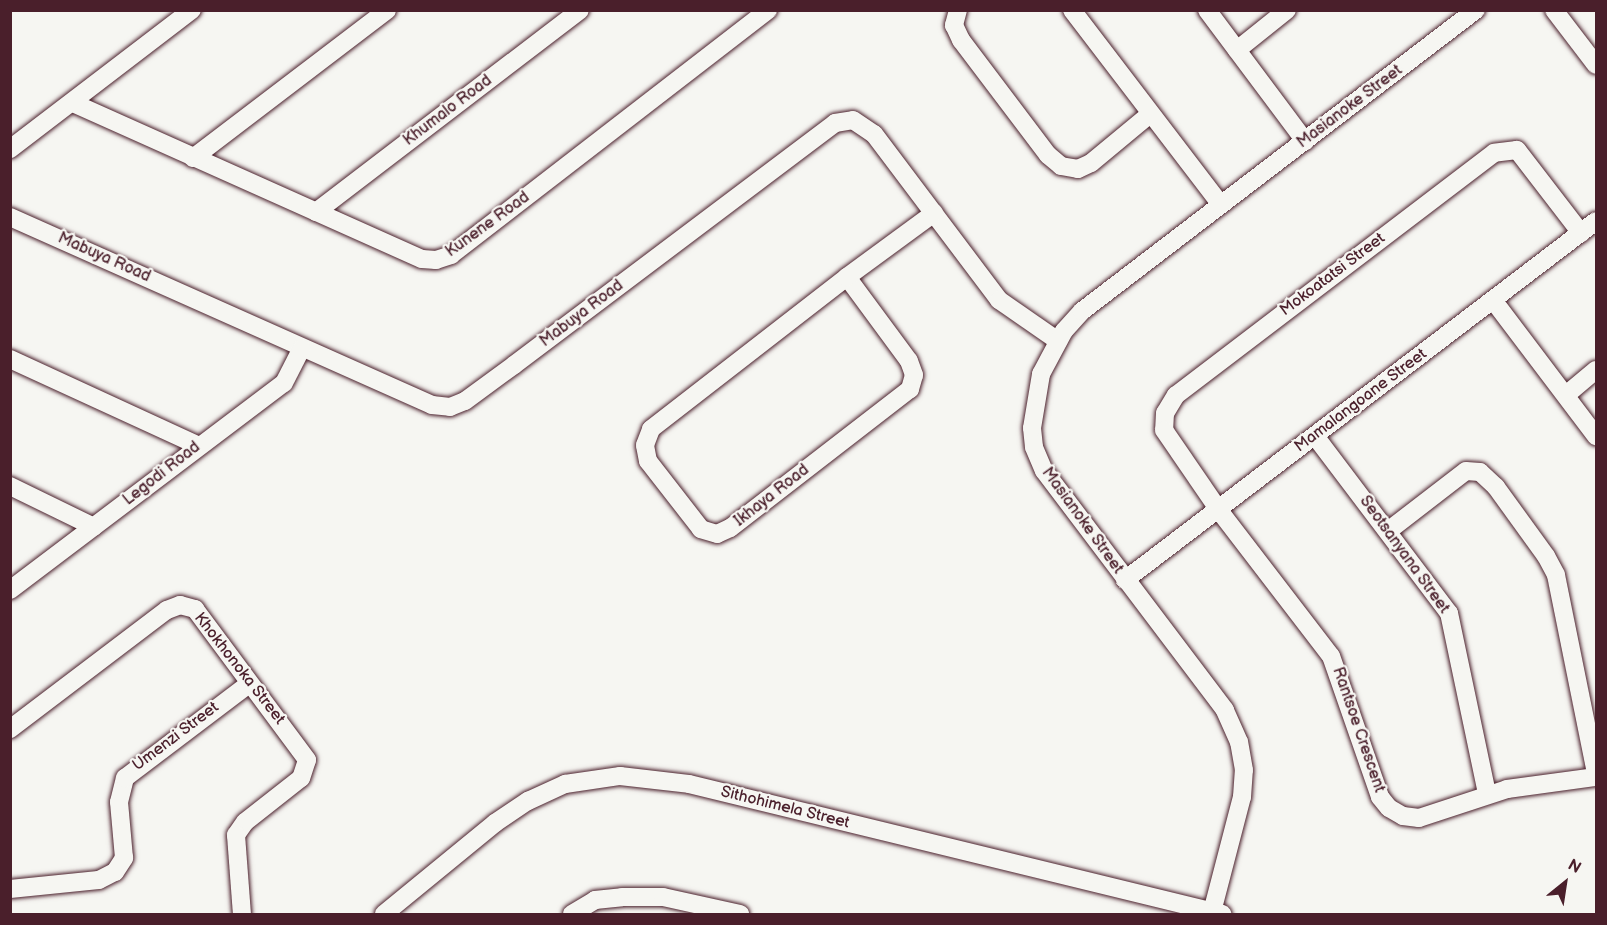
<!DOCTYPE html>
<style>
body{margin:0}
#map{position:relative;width:1607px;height:925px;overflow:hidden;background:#f6f6f2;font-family:"Balsamiq Sans",sans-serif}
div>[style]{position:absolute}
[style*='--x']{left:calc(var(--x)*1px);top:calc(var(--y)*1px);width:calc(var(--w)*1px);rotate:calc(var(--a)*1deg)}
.roads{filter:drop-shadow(0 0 2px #4a1f2b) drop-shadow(0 0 2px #4a1f2b)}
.minor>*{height:18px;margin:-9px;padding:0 9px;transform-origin:9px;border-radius:9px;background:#f6f6f2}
span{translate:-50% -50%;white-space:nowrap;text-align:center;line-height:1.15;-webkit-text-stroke:4.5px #f6f6f2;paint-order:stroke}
.street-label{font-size:16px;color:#4a1f2b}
.frame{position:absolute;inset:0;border:12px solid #4a1f2b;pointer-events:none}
.north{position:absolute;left:1535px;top:853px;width:60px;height:60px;-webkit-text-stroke:4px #f6f6f2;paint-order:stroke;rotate:30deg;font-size:16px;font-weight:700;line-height:24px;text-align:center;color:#4a1f2b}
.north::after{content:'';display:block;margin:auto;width:21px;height:27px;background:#4a1f2b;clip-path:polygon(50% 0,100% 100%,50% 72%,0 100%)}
</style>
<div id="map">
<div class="roads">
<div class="minor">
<i style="--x:958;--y:10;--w:16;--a:105"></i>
<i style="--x:954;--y:25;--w:17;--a:65"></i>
<i style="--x:961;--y:40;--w:144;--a:52.9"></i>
<i style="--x:1048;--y:155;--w:17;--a:40"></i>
<i style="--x:1061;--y:166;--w:17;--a:10"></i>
<i style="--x:1078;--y:169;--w:14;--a:-25"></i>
<i style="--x:1091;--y:163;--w:77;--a:-39.7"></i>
<i style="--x:1072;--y:10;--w:245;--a:52.6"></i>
<i style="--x:1207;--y:10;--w:164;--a:53.2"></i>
<i style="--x:1554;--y:10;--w:69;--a:52.6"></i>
<i style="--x:1237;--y:50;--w:64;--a:-38.7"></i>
<i style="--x:73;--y:103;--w:382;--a:24.1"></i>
<i style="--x:422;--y:259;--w:14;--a:4"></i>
<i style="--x:436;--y:260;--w:16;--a:-18"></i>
<i style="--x:451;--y:255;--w:401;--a:-37.7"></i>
<i style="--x:10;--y:149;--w:229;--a:-37.4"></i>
<i style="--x:193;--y:158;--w:244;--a:-37.3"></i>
<i style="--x:316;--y:212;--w:332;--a:-37.4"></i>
<i style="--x:10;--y:217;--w:462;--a:24"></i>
<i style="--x:432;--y:405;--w:18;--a:6"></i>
<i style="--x:450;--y:407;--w:16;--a:-22"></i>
<i style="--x:465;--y:401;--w:61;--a:-36.3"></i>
<i style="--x:514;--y:365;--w:402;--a:-37"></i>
<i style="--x:835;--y:123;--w:18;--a:-9"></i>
<i style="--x:853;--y:120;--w:25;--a:34"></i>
<i style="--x:874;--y:134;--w:208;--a:53"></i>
<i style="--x:999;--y:300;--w:72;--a:34.8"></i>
<i style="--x:1581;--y:233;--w:105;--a:-127.6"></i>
<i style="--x:1517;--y:150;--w:23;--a:173"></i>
<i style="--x:1494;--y:153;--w:400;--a:142.7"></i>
<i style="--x:1176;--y:395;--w:21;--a:121"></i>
<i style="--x:1165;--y:413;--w:17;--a:93"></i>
<i style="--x:1164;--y:430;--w:96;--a:55.6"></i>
<i style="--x:1218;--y:509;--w:185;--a:52.5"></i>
<i style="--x:1331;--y:656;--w:149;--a:70.8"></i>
<i style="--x:1380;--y:797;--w:14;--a:51"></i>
<i style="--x:1389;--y:808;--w:16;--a:30"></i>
<i style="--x:1403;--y:816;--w:16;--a:7"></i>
<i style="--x:1419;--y:818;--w:93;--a:-18.2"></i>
<i style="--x:1507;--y:789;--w:90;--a:-7.7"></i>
<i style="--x:847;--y:277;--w:104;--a:53.6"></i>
<i style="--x:909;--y:361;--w:15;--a:70"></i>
<i style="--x:914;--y:375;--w:15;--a:106"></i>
<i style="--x:910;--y:389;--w:227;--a:142.3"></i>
<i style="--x:730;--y:528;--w:14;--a:155"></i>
<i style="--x:717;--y:534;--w:17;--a:-163"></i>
<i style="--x:701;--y:529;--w:86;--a:-127.9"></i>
<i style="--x:648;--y:461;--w:16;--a:-101"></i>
<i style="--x:645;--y:445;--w:17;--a:-69"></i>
<i style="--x:651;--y:429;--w:248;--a:-37.8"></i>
<i style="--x:847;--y:277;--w:108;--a:-36.3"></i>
<i style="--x:1493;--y:300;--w:171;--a:52.9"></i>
<i style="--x:10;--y:359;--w:208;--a:24.7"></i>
<i style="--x:1566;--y:395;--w:39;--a:-40"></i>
<i style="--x:1315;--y:436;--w:222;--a:52.9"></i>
<i style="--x:1449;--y:613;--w:185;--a:78.1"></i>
<i style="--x:10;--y:486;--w:93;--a:26"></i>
<i style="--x:1388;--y:531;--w:98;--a:-37.6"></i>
<i style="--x:1466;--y:471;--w:14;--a:4"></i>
<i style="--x:1480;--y:472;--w:22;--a:43"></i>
<i style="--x:1496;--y:487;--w:85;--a:54.1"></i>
<i style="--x:1546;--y:556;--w:21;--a:62"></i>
<i style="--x:1556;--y:575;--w:202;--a:78.6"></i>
<i style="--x:1125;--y:580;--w:592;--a:-37.31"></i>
<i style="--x:10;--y:590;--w:343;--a:-37.1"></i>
<i style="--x:284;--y:383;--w:39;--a:-63"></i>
<i style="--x:10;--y:729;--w:197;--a:-37.2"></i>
<i style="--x:167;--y:610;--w:14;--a:-21"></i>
<i style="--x:180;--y:605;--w:16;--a:15"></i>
<i style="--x:195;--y:609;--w:188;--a:53.4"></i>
<i style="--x:307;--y:760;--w:19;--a:108"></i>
<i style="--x:301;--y:778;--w:71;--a:141.8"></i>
<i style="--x:245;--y:822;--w:16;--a:125"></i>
<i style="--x:236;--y:835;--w:79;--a:85.7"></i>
<i style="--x:10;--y:889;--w:89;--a:-5.8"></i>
<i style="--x:99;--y:880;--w:18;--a:-27"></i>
<i style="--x:115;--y:872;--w:17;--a:-57"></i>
<i style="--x:124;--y:858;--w:56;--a:-95.1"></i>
<i style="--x:119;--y:802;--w:25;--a:-76"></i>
<i style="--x:125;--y:778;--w:156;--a:-37.2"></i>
<i style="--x:1212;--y:912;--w:119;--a:-75.4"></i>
<i style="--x:1242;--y:797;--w:27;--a:-86"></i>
<i style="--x:1244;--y:770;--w:28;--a:-100"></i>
<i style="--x:1239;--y:742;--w:35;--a:-114"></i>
<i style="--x:1225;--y:710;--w:300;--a:-127.1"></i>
<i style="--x:1044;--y:471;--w:26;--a:-113"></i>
<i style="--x:1034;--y:447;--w:19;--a:-96"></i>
<i style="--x:1032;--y:428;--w:55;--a:-80.5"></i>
<i style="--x:1041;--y:374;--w:49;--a:-61.9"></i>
<i style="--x:1064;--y:331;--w:27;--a:-48"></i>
<i style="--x:1082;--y:311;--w:496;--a:-37.4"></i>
<i style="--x:384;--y:914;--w:144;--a:-39.3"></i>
<i style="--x:495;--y:823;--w:40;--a:-34"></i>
<i style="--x:528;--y:801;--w:41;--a:-24.7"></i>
<i style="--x:565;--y:784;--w:56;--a:-8.3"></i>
<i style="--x:620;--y:776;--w:69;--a:6.6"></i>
<i style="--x:689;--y:784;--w:549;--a:13.71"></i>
<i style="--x:572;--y:914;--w:27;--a:-31"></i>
<i style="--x:595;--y:900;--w:27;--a:-6"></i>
<i style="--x:622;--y:897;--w:41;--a:0"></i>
<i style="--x:663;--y:897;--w:79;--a:12.4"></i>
</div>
</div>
<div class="street-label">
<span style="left:1350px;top:107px;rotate:-37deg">Masianoke Street</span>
<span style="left:448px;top:111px;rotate:-37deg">Khumalo Road</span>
<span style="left:488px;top:225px;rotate:-36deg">Kunene Road</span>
<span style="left:104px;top:258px;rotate:24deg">Mabuya Road</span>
<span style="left:1333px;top:275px;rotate:-37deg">Mokoatatsi Street</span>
<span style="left:582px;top:314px;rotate:-37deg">Mabuya Road</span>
<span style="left:1361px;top:401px;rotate:-37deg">Mamalangoane Street</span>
<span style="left:162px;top:474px;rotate:-38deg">Legodi Road</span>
<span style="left:772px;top:496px;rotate:-38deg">Ikhaya Road</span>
<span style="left:1082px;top:521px;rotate:54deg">Masianoke Street</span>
<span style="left:1404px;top:555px;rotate:54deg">Seotsanyana Street</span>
<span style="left:239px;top:669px;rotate:52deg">Khokhonoka Street</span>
<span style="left:1358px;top:730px;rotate:71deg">Rantsoe Crescent</span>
<span style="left:176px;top:737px;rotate:-37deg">Umenzi Street</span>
<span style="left:785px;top:808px;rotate:14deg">Sithohimela Street</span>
</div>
<div class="frame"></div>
<div class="north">N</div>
</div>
